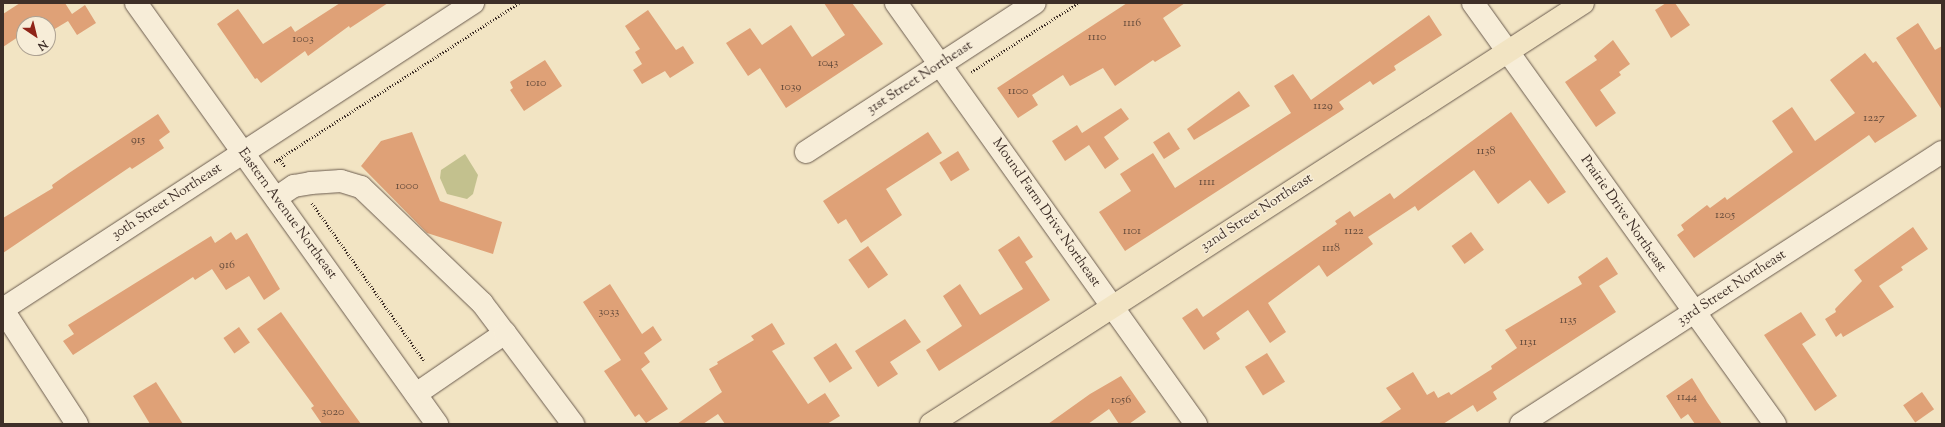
<!DOCTYPE html>
<style>
body{margin:0}
#map{position:relative;width:1945px;height:427px;overflow:hidden;background:#f2e4c3;font-family:"Sorts Mill Goudy",serif}
div>[style]{position:absolute}
[style*='--x']{left:calc(var(--x)*1px);top:calc(var(--y)*1px);width:calc(var(--w)*1px);rotate:calc(var(--a)*1deg)}
.green>*{inset:0;background:#c3c18e}
.building>*{inset:0;background:#dfa177;transform-origin:0 0}
.path>*{height:2.5px;margin-top:-1.25px;transform-origin:0;background:repeating-linear-gradient(90deg,#3e2f28 0 1px,transparent 0 3px)}
.roads{filter:drop-shadow(0 0 1px #6b5c4f) drop-shadow(0 0 1px #6b5c4f)}
.minor>*{height:22px;margin:-11px;padding:0 11px;transform-origin:11px;border-radius:11px;background:#f7edd8}
.major>*{height:22px;margin:-11px;padding:0 11px;transform-origin:11px;border-radius:11px;background:#f2e4c3}
span{translate:-50% -50%;white-space:nowrap;text-align:center;line-height:1.15;-webkit-text-stroke:3px #f7edd8;paint-order:stroke}
.number-label{font-size:12px;color:#664c3c}
.number-label span{-webkit-text-stroke-width:0}
.street-label{font-size:14px;color:#3e2f28}
.frame{position:absolute;inset:0;border:4px solid #3e2f28;pointer-events:none}
.north{position:absolute;left:16px;top:16px;width:40px;height:40px;box-sizing:border-box;background:#f7edd8;border:1px solid #ada192;border-radius:50%;rotate:145deg;font-size:11px;font-weight:700;line-height:16px;text-align:center;color:#3e2f28}
.north::after{content:'';display:block;margin:auto;width:14px;height:18px;background:#8f2418;clip-path:polygon(50% 0,100% 100%,50% 72%,0 100%)}
</style>
<div id="map">
<div class="green">
<i style="clip-path:polygon(465px 154px,478px 175px,473px 194px,467px 199px,447px 194px,440px 178px,441px 170px)"></i>
</div>
<div class="building">
<i style="clip-path:polygon(20px 3px,65px 3px,72px 14px,85px 5px,96px 23px,77px 35px,68px 21px,48px 33px,48px 24px,24px 24px,24px 40px,21px 35px,3px 47px,3px 14px)"></i>
<i style="clip-path:polygon(340px 3px,388px 3px,350px 28px,349px 26px,308px 56px,305px 51px,261px 83px,257px 78px,255px 79px,217px 24px,238px 9px,263px 44px,291px 26px,295px 32px)"></i>
<i style="clip-path:polygon(824px 3px,852px 3px,883px 44px,786px 108px,760px 68px,748px 76px,726px 43px,750px 28px,762px 45px,791px 25px,812px 57px,845px 35px)"></i>
<i style="clip-path:polygon(1127px 3px,1185px 3px,1163px 18px,1181px 46px,1155px 62px,1153px 60px,1115px 86px,1103px 68px,1070px 86px,1063px 75px,1032px 95px,1038px 105px,1018px 118px,997px 88px)"></i>
<i style="clip-path:polygon(1666px 3px,1675px 3px,1690px 25px,1671px 38px,1655px 10px)"></i>
<i style="clip-path:polygon(648px 10px,676px 50px,683px 46px,694px 63px,670px 78px,665px 71px,642px 84px,633px 70px,642px 64px,635px 52px,640px 49px,625px 26px)"></i>
<i style="clip-path:polygon(1429px 15px,1442px 35px,1394px 66px,1396px 70px,1373px 85px,1370px 81px,1339px 102px,1344px 109px,1125px 251px,1099px 212px,1131px 191px,1120px 174px,1153px 153px,1175px 188px,1291px 113px,1274px 86px,1293px 74px,1311px 100px)"></i>
<i style="clip-path:polygon(1918px 23px,1935px 50px,1942px 46px,1942px 110px,1896px 38px)"></i>
<i style="clip-path:polygon(1613px 40px,1630px 64px,1619px 72px,1621px 75px,1600px 90px,1616px 113px,1596px 127px,1565px 82px,1597px 60px,1594px 56px)"></i>
<i style="clip-path:polygon(1865px 53px,1873px 63px,1876px 61px,1917px 116px,1875px 143px,1869px 135px,1694px 258px,1677px 235px,1684px 230px,1681px 225px,1707px 205px,1710px 208px,1725px 197px,1727px 200px,1793px 152px,1772px 121px,1792px 107px,1815px 141px,1855px 113px,1830px 80px)"></i>
<i style="clip-path:polygon(545px 60px,562px 86px,524px 111px,510px 90px,513px 88px,510px 82px)"></i>
<i style="clip-path:polygon(1239px 91px,1250px 106px,1194px 140px,1187px 129px)"></i>
<i style="clip-path:polygon(1121px 108px,1129px 119px,1104px 137px,1119px 159px,1105px 169px,1089px 145px,1065px 161px,1052px 141px,1077px 125px,1082px 133px)"></i>
<i style="clip-path:polygon(1511px 112px,1566px 192px,1548px 204px,1530px 180px,1498px 204px,1474px 170px,1418px 211px,1415px 206px,1368px 237px,1373px 244px,1327px 277px,1319px 265px,1268px 303px,1286px 332px,1270px 343px,1248px 310px,1216px 333px,1220px 339px,1204px 350px,1182px 318px,1197px 308px,1203px 317px,1337px 224px,1335px 221px,1350px 211px,1354px 217px,1390px 193px,1394px 199px)"></i>
<i style="clip-path:polygon(158px 114px,170px 132px,159px 140px,164px 148px,132px 169px,130px 167px,3px 253px,3px 218px,53px 188px,52px 185px,69px 173px)"></i>
<i style="clip-path:polygon(412px 132px,440px 201px,502px 222px,493px 254px,427px 233px,361px 166px,381px 141px)"></i>
<i style="clip-path:polygon(928px 132px,942px 153px,886px 189px,902px 215px,861px 243px,846px 219px,838px 224px,823px 201px)"></i>
<i style="left:1169px;top:132px;width:20px;height:19px;rotate:57deg"></i>
<i style="left:958px;top:151px;width:22px;height:22px;rotate:58deg"></i>
<i style="clip-path:polygon(1913px 227px,1928px 249px,1901px 267px,1903px 270px,1879px 286px,1894px 307px,1843px 337px,1841px 333px,1836px 337px,1825px 319px,1836px 312px,1835px 309px,1862px 281px,1854px 270px)"></i>
<i style="clip-path:polygon(231px 232px,236px 240px,247px 233px,280px 289px,264px 300px,249px 276px,226px 290px,212px 269px,195px 280px,193px 277px,73px 355px,63px 341px,74px 334px,68px 325px,211px 236px,215px 243px)"></i>
<i style="left:1471px;top:232px;width:22px;height:24px;rotate:54deg"></i>
<i style="clip-path:polygon(1019px 236px,1033px 257px,1025px 262px,1050px 300px,939px 371px,926px 350px,962px 326px,943px 296px,960px 284px,980px 315px,1023px 289px,998px 250px)"></i>
<i style="left:868px;top:246px;width:35px;height:24px;rotate:55deg"></i>
<i style="clip-path:polygon(1607px 257px,1618px 274px,1599px 286px,1616px 312px,1493px 392px,1497px 399px,1477px 412px,1473px 405px,1443px 424px,1378px 424px,1401px 409px,1386px 388px,1413px 372px,1427px 395px,1434px 391px,1438px 398px,1449px 392px,1451px 395px,1492px 369px,1491px 366px,1517px 348px,1505px 330px,1582px 284px,1578px 277px)"></i>
<i style="clip-path:polygon(610px 284px,642px 334px,653px 326px,662px 340px,644px 353px,650px 362px,641px 369px,668px 409px,646px 423px,639px 414px,635px 417px,604px 371px,621px 360px,583px 302px)"></i>
<i style="clip-path:polygon(281px 312px,340px 395px,361px 424px,322px 424px,311px 408px,314px 406px,257px 329px)"></i>
<i style="clip-path:polygon(1801px 312px,1816px 335px,1802px 344px,1837px 396px,1815px 411px,1764px 335px)"></i>
<i style="clip-path:polygon(905px 319px,921px 342px,890px 362px,898px 374px,878px 387px,855px 351px)"></i>
<i style="clip-path:polygon(772px 323px,785px 344px,772px 351px,808px 404px,825px 393px,840px 416px,827px 424px,725px 424px,718px 414px,703px 424px,677px 424px,722px 392px,709px 369px,718px 364px,717px 362px,754px 340px,751px 336px)"></i>
<i style="left:239px;top:327px;width:19px;height:19px;rotate:55deg"></i>
<i style="left:836px;top:343px;width:30px;height:27px;rotate:57deg"></i>
<i style="left:1267px;top:353px;width:34px;height:26px;rotate:58deg"></i>
<i style="clip-path:polygon(1121px 376px,1146px 412px,1129px 424px,1119px 424px,1109px 409px,1088px 424px,1048px 424px,1090px 394px)"></i>
<i style="clip-path:polygon(1692px 378px,1707px 402px,1722px 424px,1695px 424px,1688px 414px,1681px 419px,1666px 396px)"></i>
<i style="clip-path:polygon(156px 382px,183px 424px,150px 424px,133px 396px)"></i>
<i style="left:1922px;top:392px;width:21px;height:23px;rotate:55deg"></i>
</div>
<div class="path">
<i style="--x:971;--y:72;--w:127;--a:-32.8"></i>
<i style="--x:279;--y:158;--w:11;--a:56"></i>
<i style="--x:274;--y:162;--w:292;--a:-33"></i>
<i style="--x:312;--y:203;--w:195;--a:54.6"></i>
</div>
<div class="roads">
<div class="minor">
<i style="--x:136;--y:3;--w:518;--a:54.44"></i>
<i style="--x:896;--y:3;--w:517;--a:54.53"></i>
<i style="--x:1473;--y:3;--w:518;--a:54.35"></i>
<i style="--x:806;--y:152;--w:273;--a:-33.1"></i>
<i style="--x:276;--y:198;--w:22;--a:-34"></i>
<i style="--x:294;--y:186;--w:17;--a:-10"></i>
<i style="--x:311;--y:183;--w:30;--a:-4"></i>
<i style="--x:341;--y:181;--w:21;--a:17"></i>
<i style="--x:361;--y:187;--w:168;--a:43.8"></i>
<i style="--x:482;--y:303;--w:38;--a:53"></i>
<i style="--x:3;--y:309;--w:561;--a:-33.07"></i>
<i style="--x:3;--y:310;--w:136;--a:57"></i>
<i style="--x:416;--y:394;--w:108;--a:-34.4"></i>
<i style="--x:505;--y:333;--w:114;--a:53.2"></i>
<i style="--x:1521;--y:424;--w:501;--a:-32.87"></i>
</div>
<div class="major">
<i style="--x:931;--y:424;--w:776;--a:-32.85"></i>
</div>
</div>
<div class="number-label">
<span style="left:1132px;top:24px">1116</span>
<span style="left:1097px;top:38px">1110</span>
<span style="left:303px;top:40px">1003</span>
<span style="left:828px;top:64px">1043</span>
<span style="left:536px;top:84px">1010</span>
<span style="left:791px;top:88px">1039</span>
<span style="left:1018px;top:92px">1100</span>
<span style="left:1323px;top:107px">1129</span>
<span style="left:1874px;top:119px">1227</span>
<span style="left:138px;top:141px">915</span>
<span style="left:1486px;top:152px">1138</span>
<span style="left:1207px;top:183px">1111</span>
<span style="left:407px;top:187px">1000</span>
<span style="left:1725px;top:216px">1205</span>
<span style="left:1132px;top:232px">1101</span>
<span style="left:1354px;top:232px">1122</span>
<span style="left:1331px;top:249px">1118</span>
<span style="left:227px;top:266px">916</span>
<span style="left:609px;top:313px">3033</span>
<span style="left:1568px;top:321px">1135</span>
<span style="left:1528px;top:343px">1131</span>
<span style="left:1687px;top:398px">1144</span>
<span style="left:1121px;top:401px">1056</span>
<span style="left:333px;top:413px">3020</span>
</div>
<div class="street-label">
<span style="left:920px;top:78px;rotate:-33deg">31st Street Northeast</span>
<span style="left:167px;top:202px;rotate:-33deg">30th Street Northeast</span>
<span style="left:1046px;top:213px;rotate:55deg">Mound Farm Drive Northeast</span>
<span style="left:1257px;top:213px;rotate:-33deg">32nd Street Northeast</span>
<span style="left:287px;top:214px;rotate:54deg">Eastern Avenue Northeast</span>
<span style="left:1623px;top:214px;rotate:55deg">Prairie Drive Northeast</span>
<span style="left:1732px;top:288px;rotate:-33deg">33rd Street Northeast</span>
</div>
<div class="frame"></div>
<div class="north">N</div>
</div>
